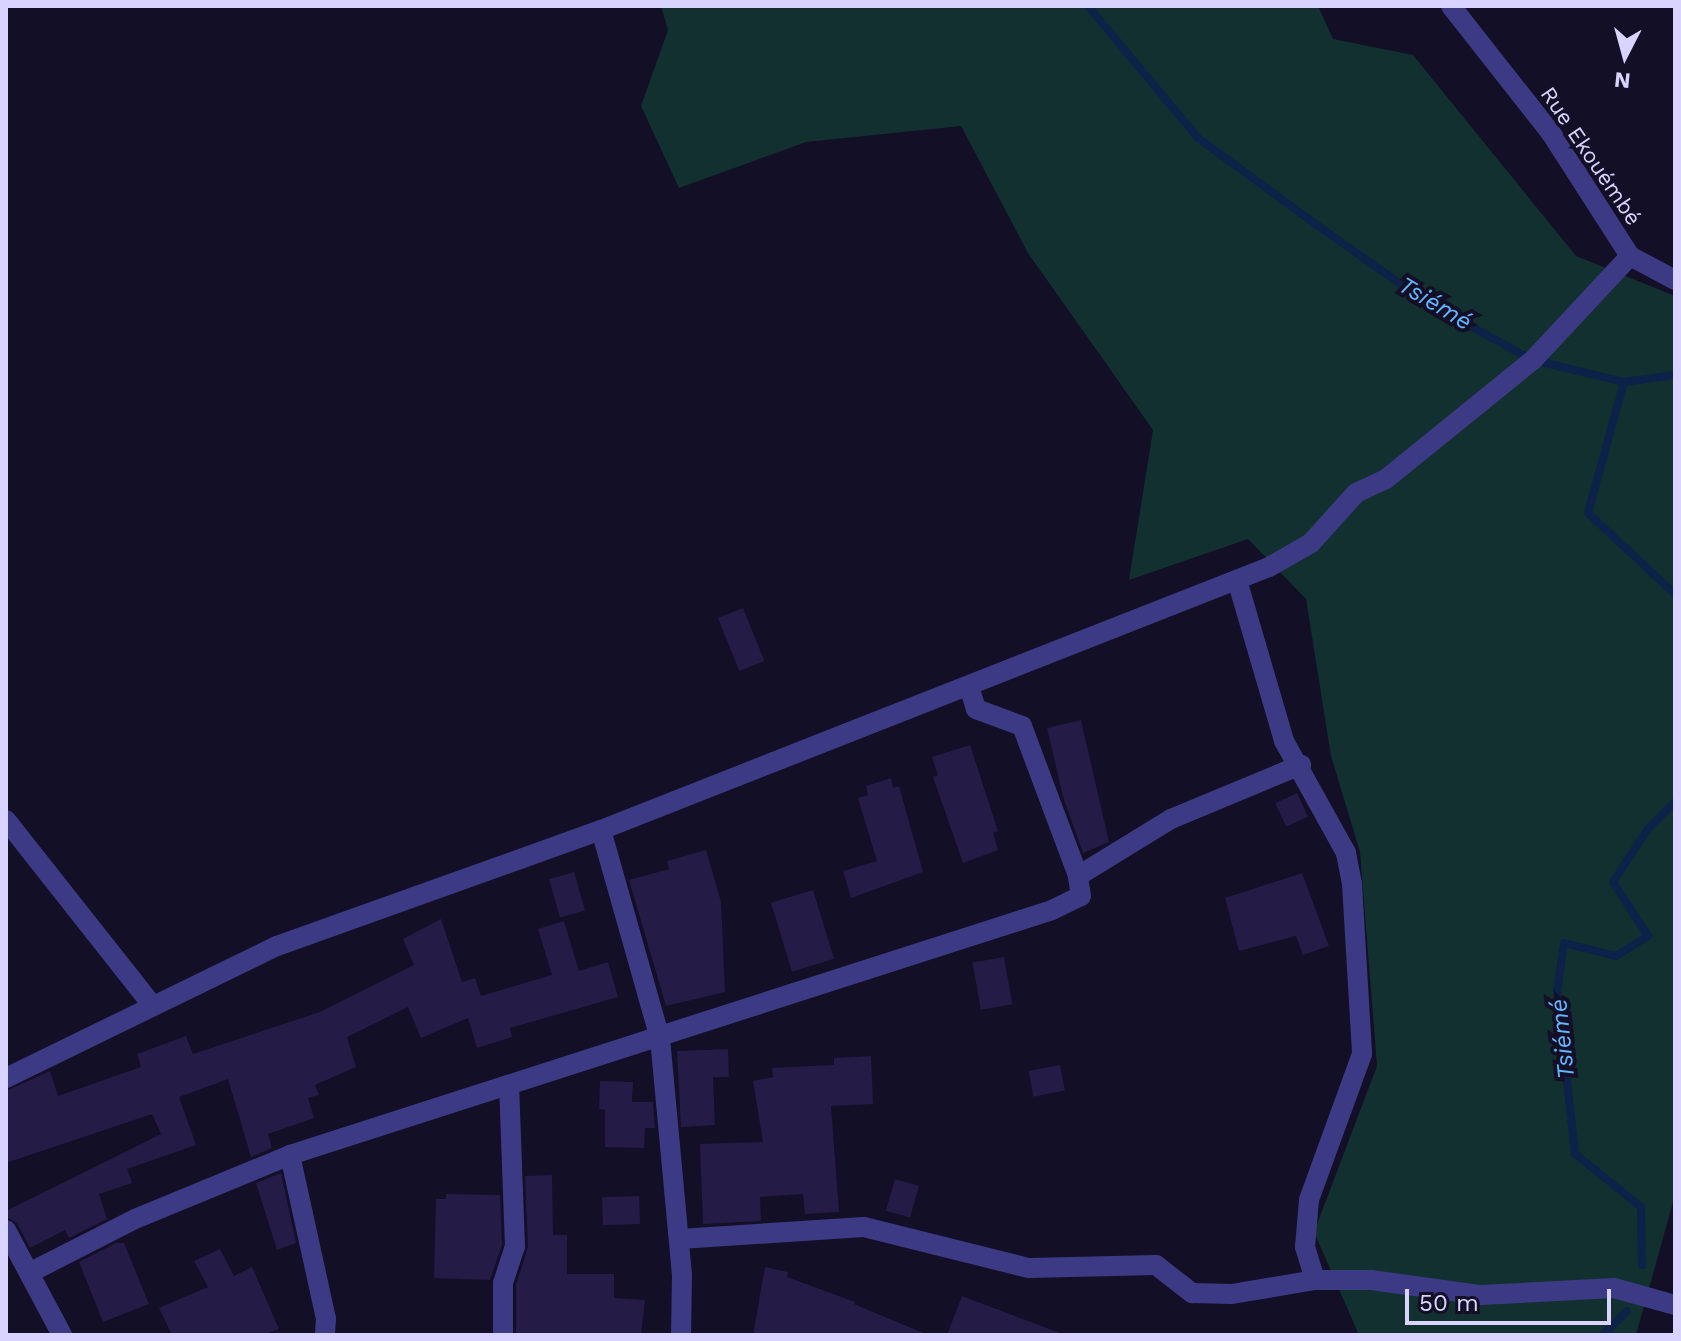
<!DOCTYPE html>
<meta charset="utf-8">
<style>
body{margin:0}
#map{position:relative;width:1681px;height:1341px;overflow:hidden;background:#130f26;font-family:"Work Sans",sans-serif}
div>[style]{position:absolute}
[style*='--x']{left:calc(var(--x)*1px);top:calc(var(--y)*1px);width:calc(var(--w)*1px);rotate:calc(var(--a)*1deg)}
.green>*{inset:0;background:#12302f}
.stream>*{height:8px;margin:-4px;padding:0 4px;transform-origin:4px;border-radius:4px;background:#0c2248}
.building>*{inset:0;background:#241b47;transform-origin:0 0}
.minor>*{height:20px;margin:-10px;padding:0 10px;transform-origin:10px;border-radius:10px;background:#3d3a85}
span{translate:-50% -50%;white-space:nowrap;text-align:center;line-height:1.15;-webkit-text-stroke:8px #130f26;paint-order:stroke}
.street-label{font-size:22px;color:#d9d4ff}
.water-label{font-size:24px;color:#62b6ff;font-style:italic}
.frame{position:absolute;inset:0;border:8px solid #d9d4ff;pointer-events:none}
.north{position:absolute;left:1585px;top:16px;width:80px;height:80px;-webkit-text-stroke:6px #130f26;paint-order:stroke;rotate:186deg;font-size:22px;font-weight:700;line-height:32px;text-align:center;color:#d9d4ff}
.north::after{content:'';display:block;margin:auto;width:28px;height:36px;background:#d9d4ff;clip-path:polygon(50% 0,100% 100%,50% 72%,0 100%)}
.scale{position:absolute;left:1405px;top:1289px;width:206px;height:36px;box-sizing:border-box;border:4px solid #d9d4ff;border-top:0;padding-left:10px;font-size:24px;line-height:28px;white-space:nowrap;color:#d9d4ff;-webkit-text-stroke:6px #130f26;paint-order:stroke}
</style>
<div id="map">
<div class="green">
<i style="clip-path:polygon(661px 6px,1318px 6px,1333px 39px,1413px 55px,1576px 256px,1675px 296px,1675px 1195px,1636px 1335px,1359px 1335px,1314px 1232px,1377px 1066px,1360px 852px,1331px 756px,1306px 599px,1248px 539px,1129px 580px,1153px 430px,1028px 253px,961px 126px,806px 142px,679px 188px,641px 106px,668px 30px)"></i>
</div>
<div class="stream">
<i style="--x:1088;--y:6;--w:172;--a:50.2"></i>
<i style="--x:1198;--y:138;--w:152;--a:36.2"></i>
<i style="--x:1321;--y:228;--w:132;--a:35.1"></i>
<i style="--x:1429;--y:304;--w:118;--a:28.3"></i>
<i style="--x:1533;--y:360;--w:94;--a:13.6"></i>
<i style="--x:1624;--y:382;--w:136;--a:105.4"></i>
<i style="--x:1588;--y:513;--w:119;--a:43"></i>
<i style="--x:1624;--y:382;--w:51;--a:-7.8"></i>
<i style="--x:1642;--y:1265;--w:58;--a:-91"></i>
<i style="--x:1641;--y:1207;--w:85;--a:-141.2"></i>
<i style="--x:1575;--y:1154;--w:163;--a:-96.3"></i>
<i style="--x:1557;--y:992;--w:49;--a:-81.9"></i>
<i style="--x:1564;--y:943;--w:54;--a:14"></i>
<i style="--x:1616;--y:956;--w:38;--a:-32"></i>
<i style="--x:1648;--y:936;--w:64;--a:-122.9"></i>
<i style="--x:1613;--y:882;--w:64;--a:-56.6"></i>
<i style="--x:1648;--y:829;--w:38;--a:-45"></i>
<i style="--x:1603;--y:1335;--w:34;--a:-45"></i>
</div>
<div class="building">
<i style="left:743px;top:608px;width:57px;height:27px;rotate:68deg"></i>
<i style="clip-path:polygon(1081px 720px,1109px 842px,1083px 853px,1063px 797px,1047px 728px)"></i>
<i style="clip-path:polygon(970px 745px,998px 831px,993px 833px,998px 850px,963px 863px,933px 777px,938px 775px,932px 757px)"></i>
<i style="clip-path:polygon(891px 778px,893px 788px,899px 786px,923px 872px,851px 898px,843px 871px,877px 861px,858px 798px,868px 795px,866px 786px)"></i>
<i style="left:1297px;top:793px;width:26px;height:24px;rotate:65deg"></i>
<i style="clip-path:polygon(706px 850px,721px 902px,725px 992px,666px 1006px,629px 880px,669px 869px,667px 861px)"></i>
<i style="left:574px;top:872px;width:40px;height:26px;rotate:74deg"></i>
<i style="clip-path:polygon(1302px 873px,1329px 946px,1303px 955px,1296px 936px,1239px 951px,1225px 898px)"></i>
<i style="left:813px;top:890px;width:72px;height:44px;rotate:73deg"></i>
<i style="clip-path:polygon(441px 919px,462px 982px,475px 978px,481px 996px,552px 975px,538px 929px,564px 921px,579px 971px,608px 962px,618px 997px,510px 1028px,512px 1037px,477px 1048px,468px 1018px,421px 1038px,408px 1007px,347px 1037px,356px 1067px,315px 1085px,319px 1095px,308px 1098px,314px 1118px,268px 1134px,272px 1148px,251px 1157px,228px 1079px,179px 1097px,196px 1145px,127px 1169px,132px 1183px,99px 1194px,107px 1219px,69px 1238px,65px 1230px,30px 1248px,17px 1223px,6px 1217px,6px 1211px,161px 1134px,152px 1114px,6px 1163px,6px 1091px,50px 1071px,58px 1096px,141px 1067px,137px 1054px,186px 1036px,193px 1054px,320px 1012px,414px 965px,403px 939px)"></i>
<i style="left:1004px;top:957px;width:48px;height:32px;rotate:80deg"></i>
<i style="clip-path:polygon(728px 1049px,729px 1077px,713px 1077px,715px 1125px,681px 1127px,677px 1051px)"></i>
<i style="clip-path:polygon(871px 1056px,873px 1104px,831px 1106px,839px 1212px,805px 1214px,803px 1194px,760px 1197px,761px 1221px,703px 1224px,700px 1144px,763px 1142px,753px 1081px,773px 1077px,772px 1068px,834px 1065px,834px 1058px)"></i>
<i style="left:1060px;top:1065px;width:26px;height:32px;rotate:79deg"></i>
<i style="clip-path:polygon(600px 1081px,633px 1082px,632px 1102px,653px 1102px,655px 1128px,645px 1128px,644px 1148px,605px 1147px,605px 1110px,599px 1109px)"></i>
<i style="clip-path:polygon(281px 1173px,296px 1243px,277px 1250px,256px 1183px)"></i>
<i style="clip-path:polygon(552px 1175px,553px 1235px,567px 1235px,567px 1274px,614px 1274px,614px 1298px,645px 1300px,641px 1335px,516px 1335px,516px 1285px,528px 1247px,525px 1176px)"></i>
<i style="left:895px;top:1179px;width:25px;height:33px;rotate:16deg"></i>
<i style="clip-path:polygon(446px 1194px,500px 1195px,502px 1245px,490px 1280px,434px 1278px,436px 1199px,446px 1199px)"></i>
<i style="left:639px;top:1196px;width:28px;height:37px;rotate:88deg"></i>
<i style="clip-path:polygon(116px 1243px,124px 1243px,149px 1304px,103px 1322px,79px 1262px)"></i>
<i style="clip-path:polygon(220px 1249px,234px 1276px,252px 1267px,279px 1329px,262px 1335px,172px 1335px,159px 1308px,208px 1287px,194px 1261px)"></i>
<i style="clip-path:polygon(765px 1267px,788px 1272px,787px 1277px,855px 1302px,854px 1304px,928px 1335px,753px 1335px)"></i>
<i style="clip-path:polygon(962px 1296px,1060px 1333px,1059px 1335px,947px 1335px)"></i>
</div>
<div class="minor">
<i style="--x:1451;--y:6;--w:162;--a:51.8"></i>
<i style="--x:1551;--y:133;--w:146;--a:57.3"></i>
<i style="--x:1630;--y:256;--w:51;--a:28.1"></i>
<i style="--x:1237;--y:580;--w:168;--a:73.7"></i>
<i style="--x:1284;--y:741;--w:128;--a:61"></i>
<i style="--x:1346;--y:853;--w:32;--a:79"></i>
<i style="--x:1352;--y:884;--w:170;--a:86.6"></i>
<i style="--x:1362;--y:1054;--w:155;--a:110"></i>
<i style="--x:1309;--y:1200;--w:47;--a:94.9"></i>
<i style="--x:1305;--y:1247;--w:34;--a:73"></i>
<i style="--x:969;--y:686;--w:24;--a:73"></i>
<i style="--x:976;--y:709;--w:49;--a:20.3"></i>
<i style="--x:1022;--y:726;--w:160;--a:69.5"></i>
<i style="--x:6;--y:820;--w:237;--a:51.7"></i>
<i style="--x:601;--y:830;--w:216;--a:74.2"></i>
<i style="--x:660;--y:1038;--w:237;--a:84.7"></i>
<i style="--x:682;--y:1274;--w:61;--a:90.9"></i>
<i style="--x:6;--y:1078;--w:301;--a:-26"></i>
<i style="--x:277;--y:946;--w:344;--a:-19.7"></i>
<i style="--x:601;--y:830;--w:718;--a:-21.49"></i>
<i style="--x:1269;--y:567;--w:48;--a:-29.7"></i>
<i style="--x:1311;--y:543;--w:67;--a:-48"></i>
<i style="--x:1356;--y:493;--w:33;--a:-25"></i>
<i style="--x:1386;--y:479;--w:189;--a:-39"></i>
<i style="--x:1533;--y:360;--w:142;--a:-47"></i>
<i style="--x:290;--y:1155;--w:168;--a:77.6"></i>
<i style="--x:326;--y:1319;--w:16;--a:94"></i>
<i style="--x:6;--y:1230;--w:119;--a:61.9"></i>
<i style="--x:679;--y:1239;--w:185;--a:-3.7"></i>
<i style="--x:864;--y:1227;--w:170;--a:14"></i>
<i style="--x:1029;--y:1268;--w:127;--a:-1.4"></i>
<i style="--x:1156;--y:1265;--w:46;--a:37.9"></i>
<i style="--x:1192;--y:1293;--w:40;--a:1.4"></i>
<i style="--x:1232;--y:1294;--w:84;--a:-9.6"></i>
<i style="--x:1315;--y:1280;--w:56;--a:0"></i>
<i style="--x:1371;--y:1280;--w:111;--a:7.8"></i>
<i style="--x:1481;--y:1295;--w:133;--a:-3"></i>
<i style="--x:1614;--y:1288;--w:63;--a:15.6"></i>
<i style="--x:31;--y:1272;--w:117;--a:-27"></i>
<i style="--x:135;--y:1219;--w:168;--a:-22.4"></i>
<i style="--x:290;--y:1155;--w:800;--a:-17.82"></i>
<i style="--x:1052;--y:910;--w:32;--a:-26"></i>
<i style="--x:1081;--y:896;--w:20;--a:-99"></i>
<i style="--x:1078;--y:876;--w:109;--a:-31.5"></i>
<i style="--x:1171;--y:819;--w:141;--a:-22.6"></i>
<i style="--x:503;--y:1335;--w:52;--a:-90"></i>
<i style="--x:503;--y:1283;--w:38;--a:-72"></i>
<i style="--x:515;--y:1247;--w:162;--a:-92.1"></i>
</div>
<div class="street-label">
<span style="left:1591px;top:156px;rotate:56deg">Rue Ekouémbé</span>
</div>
<div class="water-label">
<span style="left:1435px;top:304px;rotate:31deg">Tsiémé</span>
<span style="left:1563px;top:1039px;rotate:-96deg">Tsiémé</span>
</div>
<div class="frame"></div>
<div class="north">N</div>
<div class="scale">50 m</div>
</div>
